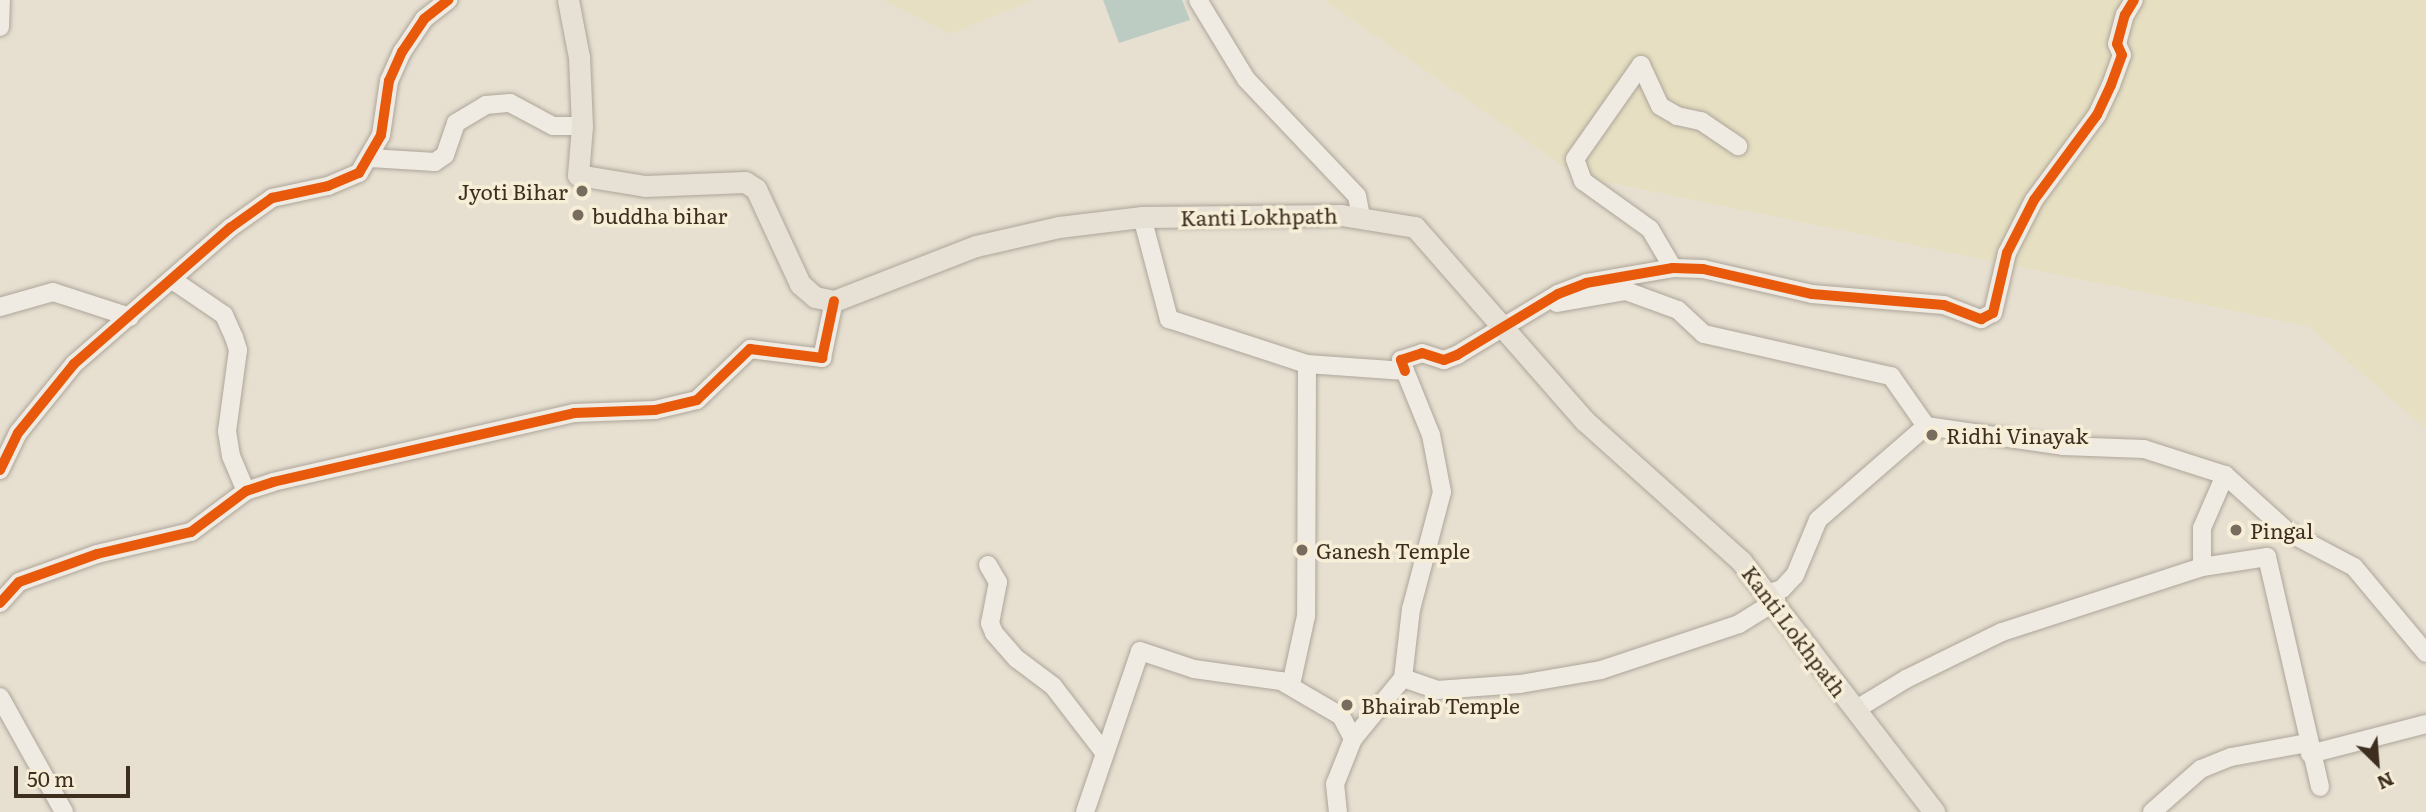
<!DOCTYPE html>
<style>
body{margin:0}
#map{position:relative;width:2426px;height:812px;overflow:hidden;background:#e7e0d1;font-family:Literata,serif}
div>[style]{position:absolute}
[style*='--x']{left:calc(var(--x)*1px);top:calc(var(--y)*1px);width:calc(var(--w)*1px);rotate:calc(var(--a)*1deg)}
.farmland>*{inset:0;background:#e6dfc2}
.water>*{inset:0;background:#bcccc2}
.roads{filter:drop-shadow(0 0 2px #ada599) drop-shadow(0 0 2px #ada599)}
.minor>*{height:18px;margin:-9px;padding:0 9px;transform-origin:9px;border-radius:9px;background:#efebe3}
.major>*{height:21px;margin:-10.5px;padding:0 10.5px;transform-origin:10.5px;border-radius:10.5px;background:#e6e1d4}
.cycleway>*{height:10px;margin:-5px;padding:0 5px;transform-origin:5px;border-radius:5px;background:#e8590c}
.dots>*{width:19px;height:19px;translate:-50% -50%;box-sizing:border-box;border:4px solid #f7eed8;border-radius:50%}
span{translate:-50% -50%;white-space:nowrap;text-align:center;line-height:1.15;-webkit-text-stroke:7px #f7eed8;paint-order:stroke}
.poi-label{font-size:21px;color:#3d2e20}
.right{translate:-100% -50%;text-align:right}
.left{translate:0 -50%;text-align:left}
.street-label{font-size:21px;color:#3d2e20}
.north{position:absolute;left:2342px;top:728px;width:70px;height:70px;-webkit-text-stroke:5px #f7eed8;paint-order:stroke;rotate:155deg;font-size:19px;font-weight:700;line-height:28px;text-align:center;color:#3d2e20}
.north::after{content:'';display:block;margin:auto;width:24px;height:32px;background:#3d2e20;clip-path:polygon(50% 0,100% 100%,50% 72%,0 100%)}
.scale{position:absolute;left:14px;top:766px;width:116px;height:32px;box-sizing:border-box;border:4px solid #3d2e20;border-top:0;padding-left:9px;font-size:21px;line-height:24px;white-space:nowrap;color:#3d2e20;-webkit-text-stroke:5px #f7eed8;paint-order:stroke}
</style>
<div id="map">
<div class="farmland">
<i style="clip-path:polygon(883px 0,1033px 0,950px 34px)"></i>
<i style="clip-path:polygon(1324px 0,2426px 0,2426px 429px,2307px 326px,1577px 176px)"></i>
</div>
<div class="water">
<i style="clip-path:polygon(1103px 0,1182px 0,1190px 20px,1119px 43px)"></i>
</div>
<div class="roads">
<div class="minor">
<i style="--x:1198;--y:0;--w:92;--a:58.7"></i>
<i style="--x:1246;--y:79;--w:161;--a:46.5"></i>
<i style="--x:1357;--y:196;--w:20;--a:79"></i>
<i style="--x:0;--y:27;--w:27;--a:-88"></i>
<i style="--x:370;--y:158;--w:65;--a:3.5"></i>
<i style="--x:435;--y:162;--w:12;--a:-35"></i>
<i style="--x:445;--y:155;--w:34;--a:-71"></i>
<i style="--x:456;--y:123;--w:35;--a:-31"></i>
<i style="--x:486;--y:105;--w:24;--a:-5"></i>
<i style="--x:510;--y:103;--w:49;--a:28.1"></i>
<i style="--x:553;--y:126;--w:29;--a:0"></i>
<i style="--x:1142;--y:217;--w:106;--a:75.2"></i>
<i style="--x:1169;--y:319;--w:145;--a:18.1"></i>
<i style="--x:1307;--y:364;--w:252;--a:90.2"></i>
<i style="--x:1306;--y:616;--w:71;--a:102.3"></i>
<i style="--x:1673;--y:268;--w:45;--a:-120.5"></i>
<i style="--x:1650;--y:229;--w:82;--a:-144.4"></i>
<i style="--x:1583;--y:181;--w:23;--a:-110"></i>
<i style="--x:1575;--y:159;--w:115;--a:-54.9"></i>
<i style="--x:1641;--y:65;--w:45;--a:65.1"></i>
<i style="--x:1660;--y:106;--w:20;--a:30"></i>
<i style="--x:1677;--y:116;--w:25;--a:12"></i>
<i style="--x:1701;--y:121;--w:45;--a:34"></i>
<i style="--x:174;--y:281;--w:60;--a:34.2"></i>
<i style="--x:224;--y:315;--w:24;--a:66"></i>
<i style="--x:234;--y:337;--w:14;--a:73"></i>
<i style="--x:238;--y:350;--w:82;--a:97.7"></i>
<i style="--x:227;--y:431;--w:25;--a:81"></i>
<i style="--x:231;--y:456;--w:38;--a:67"></i>
<i style="--x:1557;--y:303;--w:70;--a:-9.9"></i>
<i style="--x:1626;--y:291;--w:55;--a:20.1"></i>
<i style="--x:1678;--y:310;--w:35;--a:43"></i>
<i style="--x:1704;--y:334;--w:192;--a:12.7"></i>
<i style="--x:1891;--y:376;--w:61;--a:55"></i>
<i style="--x:1926;--y:426;--w:143;--a:139"></i>
<i style="--x:1818;--y:520;--w:60;--a:112.7"></i>
<i style="--x:1795;--y:575;--w:19;--a:133"></i>
<i style="--x:1782;--y:589;--w:14;--a:163"></i>
<i style="--x:0;--y:307;--w:55;--a:-15.8"></i>
<i style="--x:53;--y:292;--w:81;--a:18"></i>
<i style="--x:1307;--y:364;--w:98;--a:4.1"></i>
<i style="--x:1405;--y:371;--w:69;--a:67.9"></i>
<i style="--x:1431;--y:435;--w:58;--a:79.1"></i>
<i style="--x:1442;--y:492;--w:121;--a:104.8"></i>
<i style="--x:1411;--y:609;--w:69;--a:96.6"></i>
<i style="--x:1405;--y:371;--w:12;--a:-110"></i>
<i style="--x:1401;--y:360;--w:22;--a:-18"></i>
<i style="--x:1422;--y:353;--w:23;--a:18"></i>
<i style="--x:1444;--y:360;--w:14;--a:-21"></i>
<i style="--x:1457;--y:355;--w:118;--a:-31.1"></i>
<i style="--x:1558;--y:294;--w:30;--a:-21"></i>
<i style="--x:1586;--y:283;--w:88;--a:-9.8"></i>
<i style="--x:1673;--y:268;--w:30;--a:2"></i>
<i style="--x:1703;--y:269;--w:112;--a:12.9"></i>
<i style="--x:1812;--y:294;--w:132;--a:4.8"></i>
<i style="--x:1944;--y:305;--w:40;--a:21"></i>
<i style="--x:1981;--y:319;--w:13;--a:-27"></i>
<i style="--x:1993;--y:313;--w:62;--a:-76.9"></i>
<i style="--x:2007;--y:253;--w:59;--a:-63"></i>
<i style="--x:2034;--y:200;--w:106;--a:-53.5"></i>
<i style="--x:2097;--y:115;--w:33;--a:-65"></i>
<i style="--x:2111;--y:85;--w:32;--a:-70"></i>
<i style="--x:2122;--y:55;--w:12;--a:-114"></i>
<i style="--x:2117;--y:44;--w:30;--a:-75"></i>
<i style="--x:2125;--y:15;--w:17;--a:-59"></i>
<i style="--x:1926;--y:426;--w:138;--a:8.3"></i>
<i style="--x:2063;--y:446;--w:81;--a:2.1"></i>
<i style="--x:2144;--y:449;--w:85;--a:17.8"></i>
<i style="--x:2225;--y:475;--w:85;--a:42.1"></i>
<i style="--x:2288;--y:532;--w:75;--a:27.9"></i>
<i style="--x:2354;--y:567;--w:112;--a:50.1"></i>
<i style="--x:0;--y:470;--w:41;--a:-64.1"></i>
<i style="--x:18;--y:433;--w:89;--a:-50.9"></i>
<i style="--x:74;--y:364;--w:207;--a:-41.1"></i>
<i style="--x:230;--y:228;--w:52;--a:-35.5"></i>
<i style="--x:272;--y:198;--w:57;--a:-12.1"></i>
<i style="--x:328;--y:186;--w:34;--a:-23"></i>
<i style="--x:359;--y:173;--w:44;--a:-59.9"></i>
<i style="--x:381;--y:135;--w:55;--a:-81.6"></i>
<i style="--x:389;--y:81;--w:32;--a:-66"></i>
<i style="--x:402;--y:52;--w:40;--a:-56"></i>
<i style="--x:424;--y:19;--w:31;--a:-38"></i>
<i style="--x:988;--y:565;--w:20;--a:60"></i>
<i style="--x:998;--y:582;--w:42;--a:101"></i>
<i style="--x:990;--y:623;--w:11;--a:68"></i>
<i style="--x:994;--y:633;--w:35;--a:49"></i>
<i style="--x:1017;--y:659;--w:45;--a:36.9"></i>
<i style="--x:1053;--y:686;--w:82;--a:52.4"></i>
<i style="--x:2202;--y:567;--w:39;--a:-90"></i>
<i style="--x:2202;--y:528;--w:58;--a:-66.5"></i>
<i style="--x:0;--y:603;--w:28;--a:-48"></i>
<i style="--x:19;--y:582;--w:83;--a:-19.7"></i>
<i style="--x:97;--y:554;--w:97;--a:-13.2"></i>
<i style="--x:191;--y:532;--w:69;--a:-36.7"></i>
<i style="--x:246;--y:491;--w:28;--a:-18"></i>
<i style="--x:273;--y:482;--w:309;--a:-12.9"></i>
<i style="--x:574;--y:413;--w:81;--a:-2.1"></i>
<i style="--x:655;--y:410;--w:43;--a:-13.4"></i>
<i style="--x:697;--y:400;--w:74;--a:-43.9"></i>
<i style="--x:750;--y:349;--w:73;--a:7.1"></i>
<i style="--x:822;--y:358;--w:58;--a:-78.1"></i>
<i style="--x:0;--y:697;--w:132;--a:60.9"></i>
<i style="--x:1855;--y:710;--w:60;--a:-31.3"></i>
<i style="--x:1906;--y:679;--w:107;--a:-26.1"></i>
<i style="--x:2002;--y:632;--w:210;--a:-18"></i>
<i style="--x:2202;--y:567;--w:66;--a:-8.7"></i>
<i style="--x:2267;--y:557;--w:236;--a:77"></i>
<i style="--x:1353;--y:739;--w:79;--a:-50.7"></i>
<i style="--x:1403;--y:678;--w:36;--a:19"></i>
<i style="--x:1437;--y:690;--w:83;--a:-4.1"></i>
<i style="--x:1520;--y:684;--w:82;--a:-9.8"></i>
<i style="--x:1601;--y:670;--w:145;--a:-18.4"></i>
<i style="--x:1739;--y:624;--w:44;--a:-31.9"></i>
<i style="--x:2310;--y:754;--w:120;--a:-14.5"></i>
<i style="--x:1085;--y:812;--w:170;--a:-71.1"></i>
<i style="--x:1140;--y:651;--w:57;--a:18.4"></i>
<i style="--x:1194;--y:669;--w:88;--a:7.9"></i>
<i style="--x:1281;--y:681;--w:69;--a:30.3"></i>
<i style="--x:1341;--y:716;--w:26;--a:62"></i>
<i style="--x:1353;--y:739;--w:48;--a:111.8"></i>
<i style="--x:1335;--y:784;--w:28;--a:84"></i>
<i style="--x:2152;--y:812;--w:65;--a:-41.3"></i>
<i style="--x:2201;--y:769;--w:32;--a:-22"></i>
<i style="--x:2231;--y:757;--w:77;--a:-10.4"></i>
</div>
<div class="major">
<i style="--x:568;--y:0;--w:58;--a:79.1"></i>
<i style="--x:579;--y:57;--w:69;--a:87.5"></i>
<i style="--x:582;--y:126;--w:49;--a:94.7"></i>
<i style="--x:578;--y:175;--w:68;--a:9.3"></i>
<i style="--x:645;--y:186;--w:100;--a:-2.3"></i>
<i style="--x:745;--y:182;--w:13;--a:32"></i>
<i style="--x:756;--y:189;--w:105;--a:65.1"></i>
<i style="--x:800;--y:284;--w:20;--a:41"></i>
<i style="--x:815;--y:297;--w:19;--a:12"></i>
<i style="--x:834;--y:301;--w:152;--a:-21.2"></i>
<i style="--x:976;--y:246;--w:85;--a:-12.9"></i>
<i style="--x:1059;--y:227;--w:84;--a:-6.9"></i>
<i style="--x:1142;--y:217;--w:199;--a:-0.6"></i>
<i style="--x:1341;--y:215;--w:75;--a:9.2"></i>
<i style="--x:1415;--y:227;--w:258;--a:48.8"></i>
<i style="--x:1585;--y:421;--w:210;--a:41.9"></i>
<i style="--x:1741;--y:561;--w:317;--a:52.4"></i>
</div>
</div>
<div class="cycleway">
<i style="--x:1405;--y:371;--w:12;--a:-110"></i>
<i style="--x:1401;--y:360;--w:22;--a:-18"></i>
<i style="--x:1422;--y:353;--w:23;--a:18"></i>
<i style="--x:1444;--y:360;--w:14;--a:-21"></i>
<i style="--x:1457;--y:355;--w:118;--a:-31.1"></i>
<i style="--x:1558;--y:294;--w:30;--a:-21"></i>
<i style="--x:1586;--y:283;--w:88;--a:-9.8"></i>
<i style="--x:1673;--y:268;--w:30;--a:2"></i>
<i style="--x:1703;--y:269;--w:112;--a:12.9"></i>
<i style="--x:1812;--y:294;--w:132;--a:4.8"></i>
<i style="--x:1944;--y:305;--w:40;--a:21"></i>
<i style="--x:1981;--y:319;--w:13;--a:-27"></i>
<i style="--x:1993;--y:313;--w:62;--a:-76.9"></i>
<i style="--x:2007;--y:253;--w:59;--a:-63"></i>
<i style="--x:2034;--y:200;--w:106;--a:-53.5"></i>
<i style="--x:2097;--y:115;--w:33;--a:-65"></i>
<i style="--x:2111;--y:85;--w:32;--a:-70"></i>
<i style="--x:2122;--y:55;--w:12;--a:-114"></i>
<i style="--x:2117;--y:44;--w:30;--a:-75"></i>
<i style="--x:2125;--y:15;--w:17;--a:-59"></i>
<i style="--x:0;--y:470;--w:41;--a:-64.1"></i>
<i style="--x:18;--y:433;--w:89;--a:-50.9"></i>
<i style="--x:74;--y:364;--w:207;--a:-41.1"></i>
<i style="--x:230;--y:228;--w:52;--a:-35.5"></i>
<i style="--x:272;--y:198;--w:57;--a:-12.1"></i>
<i style="--x:328;--y:186;--w:34;--a:-23"></i>
<i style="--x:359;--y:173;--w:44;--a:-59.9"></i>
<i style="--x:381;--y:135;--w:55;--a:-81.6"></i>
<i style="--x:389;--y:81;--w:32;--a:-66"></i>
<i style="--x:402;--y:52;--w:40;--a:-56"></i>
<i style="--x:424;--y:19;--w:31;--a:-38"></i>
<i style="--x:0;--y:603;--w:28;--a:-48"></i>
<i style="--x:19;--y:582;--w:83;--a:-19.7"></i>
<i style="--x:97;--y:554;--w:97;--a:-13.2"></i>
<i style="--x:191;--y:532;--w:69;--a:-36.7"></i>
<i style="--x:246;--y:491;--w:28;--a:-18"></i>
<i style="--x:273;--y:482;--w:309;--a:-12.9"></i>
<i style="--x:574;--y:413;--w:81;--a:-2.1"></i>
<i style="--x:655;--y:410;--w:43;--a:-13.4"></i>
<i style="--x:697;--y:400;--w:74;--a:-43.9"></i>
<i style="--x:750;--y:349;--w:73;--a:7.1"></i>
<i style="--x:822;--y:358;--w:58;--a:-78.1"></i>
</div>
<div class="dots">
<i style="left:582px;top:191px;background:#786c5e"></i>
<i style="left:578px;top:215px;background:#786c5e"></i>
<i style="left:1932px;top:435px;background:#786c5e"></i>
<i style="left:2236px;top:530px;background:#786c5e"></i>
<i style="left:1302px;top:550px;background:#786c5e"></i>
<i style="left:1347px;top:705px;background:#786c5e"></i>
</div>
<div class="poi-label">
<span class="right" style="left:568px;top:191px">Jyoti Bihar</span>
<span class="left" style="left:592px;top:215px">buddha bihar</span>
<span class="left" style="left:1946px;top:435px">Ridhi Vinayak</span>
<span class="left" style="left:2250px;top:530px">Pingal</span>
<span class="left" style="left:1316px;top:550px">Ganesh Temple</span>
<span class="left" style="left:1361px;top:705px">Bhairab Temple</span>
</div>
<div class="street-label">
<span style="left:1259px;top:216px;rotate:-1deg">Kanti Lokhpath</span>
<span style="left:1795px;top:631px;rotate:53deg">Kanti Lokhpath</span>
</div>
<div class="north">N</div>
<div class="scale">50 m</div>
</div>
